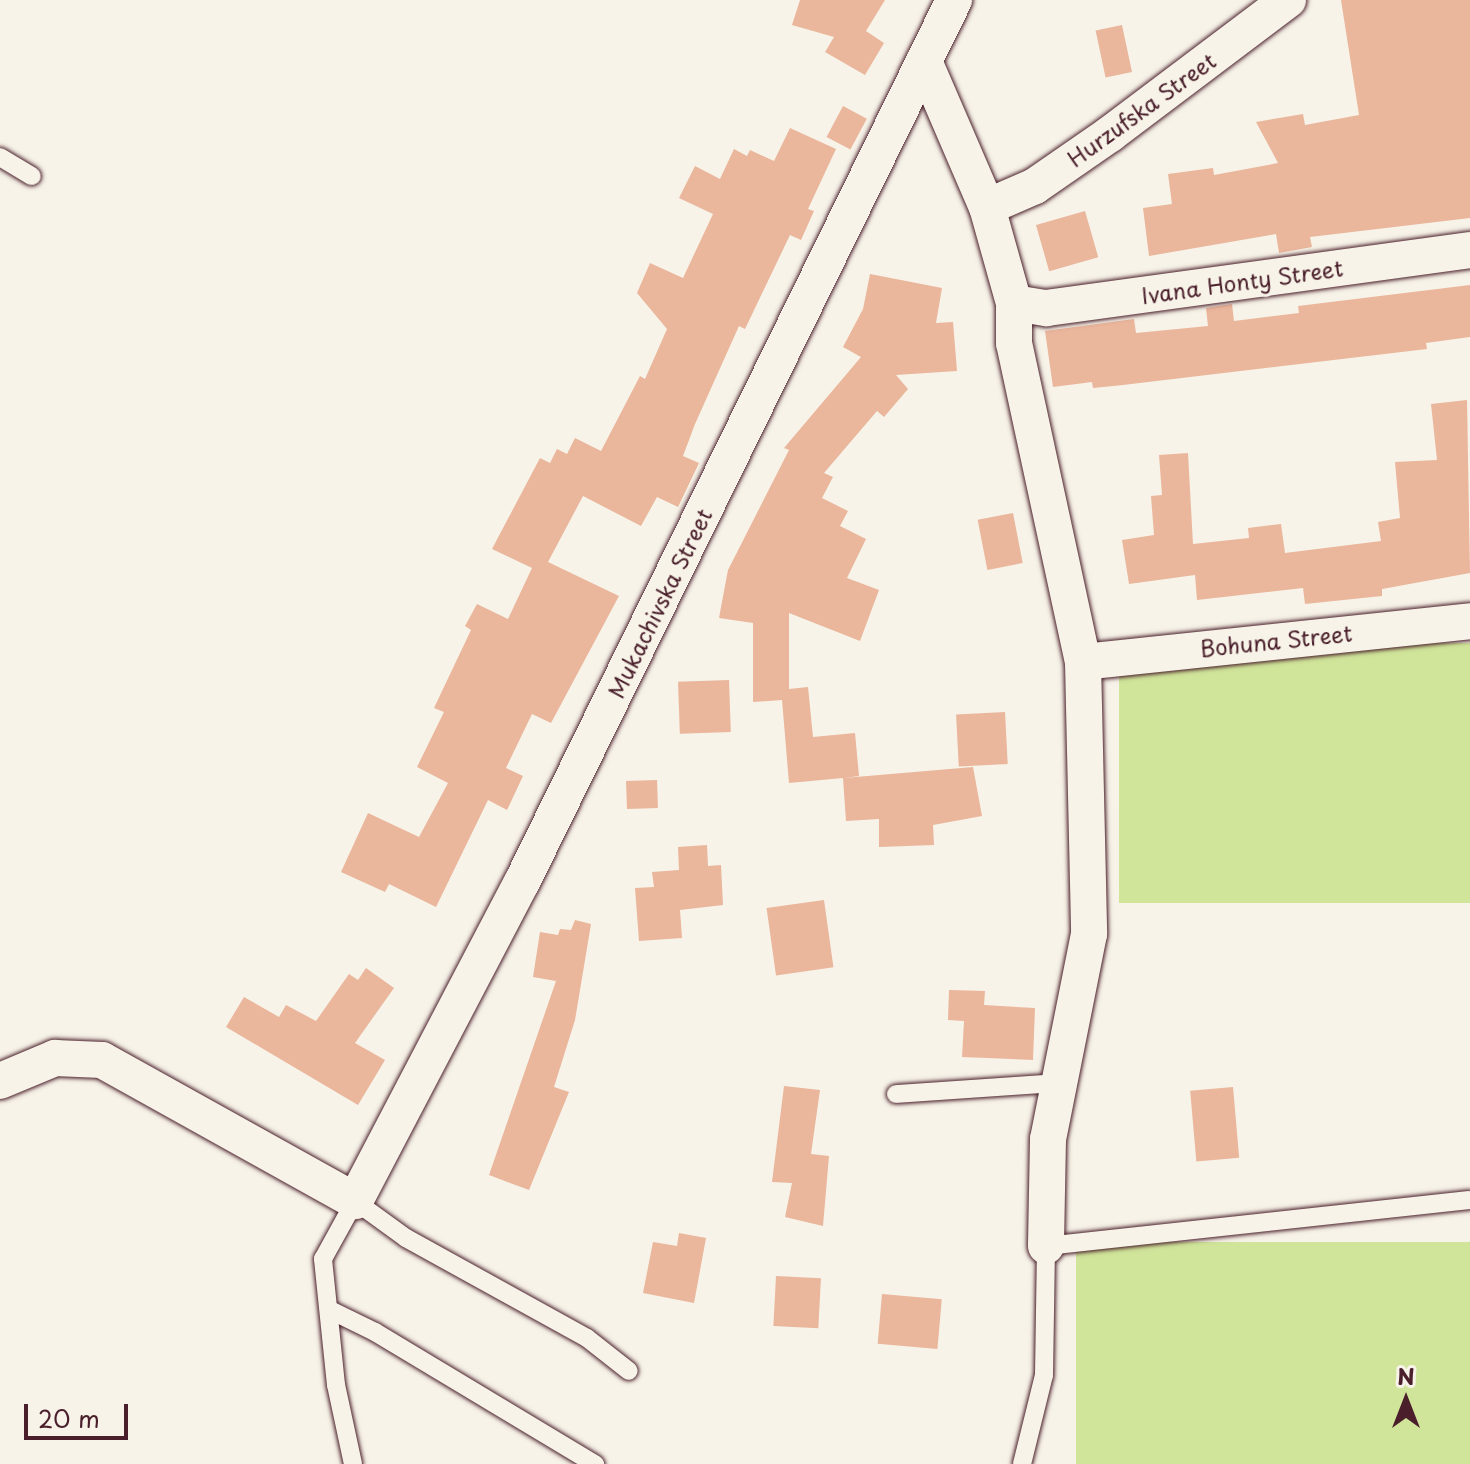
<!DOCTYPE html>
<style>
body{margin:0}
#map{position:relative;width:1470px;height:1464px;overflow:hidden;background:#f7f3e8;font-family:"Playpen Sans",sans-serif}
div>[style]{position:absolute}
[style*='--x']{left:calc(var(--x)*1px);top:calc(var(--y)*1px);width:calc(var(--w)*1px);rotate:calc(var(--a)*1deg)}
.green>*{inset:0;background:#d0e59a;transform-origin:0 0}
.building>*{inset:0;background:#eab69c;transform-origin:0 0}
.roads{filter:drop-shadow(0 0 2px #4a1f2b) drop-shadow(0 0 2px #4a1f2b)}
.service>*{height:18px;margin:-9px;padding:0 9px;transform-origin:9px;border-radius:9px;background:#f7f3e8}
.minor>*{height:36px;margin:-18px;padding:0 18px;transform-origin:18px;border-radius:18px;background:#f7f3e8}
span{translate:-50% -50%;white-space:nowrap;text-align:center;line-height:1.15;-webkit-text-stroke:6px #f7f3e8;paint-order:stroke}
.street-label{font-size:22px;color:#4a1f2b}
.north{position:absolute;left:1366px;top:1360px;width:80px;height:80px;-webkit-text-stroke:6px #f7f3e8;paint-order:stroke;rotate:0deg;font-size:22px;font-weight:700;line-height:32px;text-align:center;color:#4a1f2b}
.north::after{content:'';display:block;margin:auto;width:28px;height:36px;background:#4a1f2b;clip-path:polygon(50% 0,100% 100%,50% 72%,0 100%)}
.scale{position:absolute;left:24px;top:1404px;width:104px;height:36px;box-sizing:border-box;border:4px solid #4a1f2b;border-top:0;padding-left:10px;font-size:24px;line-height:28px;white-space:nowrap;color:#4a1f2b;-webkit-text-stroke:6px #f7f3e8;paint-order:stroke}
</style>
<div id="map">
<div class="green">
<i style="left:1470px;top:643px;width:260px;height:351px;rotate:90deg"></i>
<i style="left:1470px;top:1242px;width:222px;height:394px;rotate:90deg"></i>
</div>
<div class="building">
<i style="clip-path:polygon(800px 0,885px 0,866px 31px,884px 43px,865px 75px,825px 52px,834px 37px,792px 25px)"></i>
<i style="clip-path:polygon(1341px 0,1470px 0,1470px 218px,1310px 237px,1312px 247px,1279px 253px,1276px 234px,1149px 256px,1143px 208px,1172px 204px,1168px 174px,1213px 168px,1214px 175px,1278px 163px,1256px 122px,1303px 114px,1305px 125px,1359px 115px)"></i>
<i style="left:1122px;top:25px;width:48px;height:27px;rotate:78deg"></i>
<i style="left:843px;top:106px;width:27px;height:35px;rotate:28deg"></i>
<i style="clip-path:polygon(790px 128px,836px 149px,808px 209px,814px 211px,801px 240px,790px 235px,745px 329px,739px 326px,695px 424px,683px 456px,699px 463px,678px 507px,657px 497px,641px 526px,583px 496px,548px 562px,619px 596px,551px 723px,532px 714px,506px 768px,523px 776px,507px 810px,488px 800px,436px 907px,389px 884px,385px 892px,341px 872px,368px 813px,419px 837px,448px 783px,417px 767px,444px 712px,434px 708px,471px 630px,465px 626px,477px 604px,508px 619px,532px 568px,492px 549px,540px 458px,550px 463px,557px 449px,567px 454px,575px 438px,601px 451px,640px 376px,645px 379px,667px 329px,637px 293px,650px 263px,683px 278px,713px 214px,679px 198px,695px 166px,720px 179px,734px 149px,747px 156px,750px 150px,774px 161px)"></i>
<i style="left:1085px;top:211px;width:48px;height:51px;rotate:74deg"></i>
<i style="clip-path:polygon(870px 274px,942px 288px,936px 323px,953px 322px,957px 371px,896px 375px,908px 389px,884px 417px,877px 411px,824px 473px,833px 477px,822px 498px,848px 511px,840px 526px,866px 539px,847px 578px,879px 590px,860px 641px,789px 613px,789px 689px,808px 687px,813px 737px,855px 733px,859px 776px,844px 778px,973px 767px,982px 816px,933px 825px,934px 845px,879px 847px,879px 819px,846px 821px,843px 778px,789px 783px,782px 700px,753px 702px,753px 623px,719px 618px,728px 570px,789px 450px,784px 448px,861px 357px,843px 347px,863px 309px)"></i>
<i style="clip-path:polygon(1470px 285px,1470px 337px,1426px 343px,1427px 349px,1123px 385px,1093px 388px,1092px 382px,1053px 387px,1045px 331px,1134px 319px,1136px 333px,1208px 326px,1206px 308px,1232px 304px,1234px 321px,1299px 313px,1298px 306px)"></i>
<i style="clip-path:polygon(1467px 400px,1470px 573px,1382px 589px,1382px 596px,1305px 604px,1303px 588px,1197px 600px,1195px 575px,1129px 584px,1122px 540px,1154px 535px,1151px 496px,1162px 495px,1159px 455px,1188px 453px,1193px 544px,1249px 538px,1248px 528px,1281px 524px,1285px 553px,1381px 541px,1378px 522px,1400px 518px,1395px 462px,1437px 460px,1431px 404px)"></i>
<i style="left:1013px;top:513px;width:51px;height:36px;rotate:79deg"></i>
<i style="left:729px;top:680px;width:52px;height:51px;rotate:88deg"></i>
<i style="left:1005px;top:712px;width:52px;height:49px;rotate:87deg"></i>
<i style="left:657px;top:780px;width:28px;height:31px;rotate:88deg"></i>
<i style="clip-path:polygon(707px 845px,708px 866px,721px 865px,723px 905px,680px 910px,682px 938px,639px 941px,635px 888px,654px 887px,652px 872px,679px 870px,678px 847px)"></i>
<i style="left:824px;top:900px;width:68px;height:58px;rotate:82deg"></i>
<i style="clip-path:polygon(575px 920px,591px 924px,575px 1020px,554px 1087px,569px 1092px,529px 1190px,489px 1175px,556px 981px,533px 977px,540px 932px,558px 935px,560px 929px,571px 930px)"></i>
<i style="clip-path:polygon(366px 968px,394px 988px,355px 1043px,385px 1060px,358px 1105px,226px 1027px,244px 997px,279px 1017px,286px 1005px,316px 1021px,349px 974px,358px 980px)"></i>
<i style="clip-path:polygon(949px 990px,985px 991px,984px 1005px,1035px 1008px,1033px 1060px,962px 1057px,964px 1021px,948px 1020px)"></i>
<i style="clip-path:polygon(784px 1086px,820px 1090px,811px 1154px,829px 1156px,823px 1226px,785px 1217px,792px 1183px,772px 1182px)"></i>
<i style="left:1233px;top:1087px;width:71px;height:43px;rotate:85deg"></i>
<i style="clip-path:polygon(679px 1233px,706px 1238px,694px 1303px,643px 1293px,653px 1242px,677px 1246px)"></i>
<i style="left:776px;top:1276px;width:45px;height:50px;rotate:3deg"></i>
<i style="left:882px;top:1294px;width:60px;height:50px;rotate:5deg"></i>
</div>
<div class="roads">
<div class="service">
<i style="--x:0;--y:157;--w:37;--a:31"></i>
<i style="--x:896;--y:1094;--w:162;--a:-3.9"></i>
<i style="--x:330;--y:1310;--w:50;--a:26.1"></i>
<i style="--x:375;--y:1332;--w:257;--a:31"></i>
<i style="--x:353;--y:1464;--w:81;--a:-102.1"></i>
<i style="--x:336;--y:1385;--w:127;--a:-95.9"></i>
<i style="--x:323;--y:1259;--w:66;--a:-61.1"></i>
<i style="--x:355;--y:1201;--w:63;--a:36"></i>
<i style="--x:406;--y:1238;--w:207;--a:28.9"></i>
<i style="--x:587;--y:1338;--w:53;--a:38.2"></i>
<i style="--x:1022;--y:1464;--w:92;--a:-76.1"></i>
<i style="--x:1044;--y:1375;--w:129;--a:-89.1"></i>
<i style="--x:1046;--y:1246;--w:426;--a:-6.2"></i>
</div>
<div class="minor">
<i style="--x:924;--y:61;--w:159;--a:66.7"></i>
<i style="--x:987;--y:207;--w:100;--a:74.3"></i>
<i style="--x:1014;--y:303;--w:40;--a:90"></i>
<i style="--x:1014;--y:343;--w:326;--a:77.8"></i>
<i style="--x:1083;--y:662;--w:272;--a:88.7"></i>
<i style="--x:1089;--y:934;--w:209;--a:101.3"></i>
<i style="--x:1048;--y:1139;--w:107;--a:91.1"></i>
<i style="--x:987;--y:207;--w:52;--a:-23.6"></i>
<i style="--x:1035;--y:186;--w:91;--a:-34.7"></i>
<i style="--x:1110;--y:134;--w:223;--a:-37"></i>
<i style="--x:1014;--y:303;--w:33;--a:9"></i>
<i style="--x:1047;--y:308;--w:427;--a:-7.8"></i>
<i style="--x:1083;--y:662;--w:389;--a:-6"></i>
<i style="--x:0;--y:1081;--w:60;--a:-22.7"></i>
<i style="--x:55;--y:1058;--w:47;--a:2.4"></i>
<i style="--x:102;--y:1060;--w:290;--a:29.1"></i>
<i style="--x:355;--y:1201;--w:360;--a:-62.4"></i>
<i style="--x:522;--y:882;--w:982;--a:-63.9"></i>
</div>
</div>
<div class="street-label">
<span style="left:1141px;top:109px;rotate:-36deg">Hurzufska Street</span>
<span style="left:1242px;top:281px;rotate:-8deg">Ivana Honty Street</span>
<span style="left:659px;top:603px;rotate:-64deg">Mukachivska Street</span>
<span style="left:1276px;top:640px;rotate:-6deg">Bohuna Street</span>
</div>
<div class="north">N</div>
<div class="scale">20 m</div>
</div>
